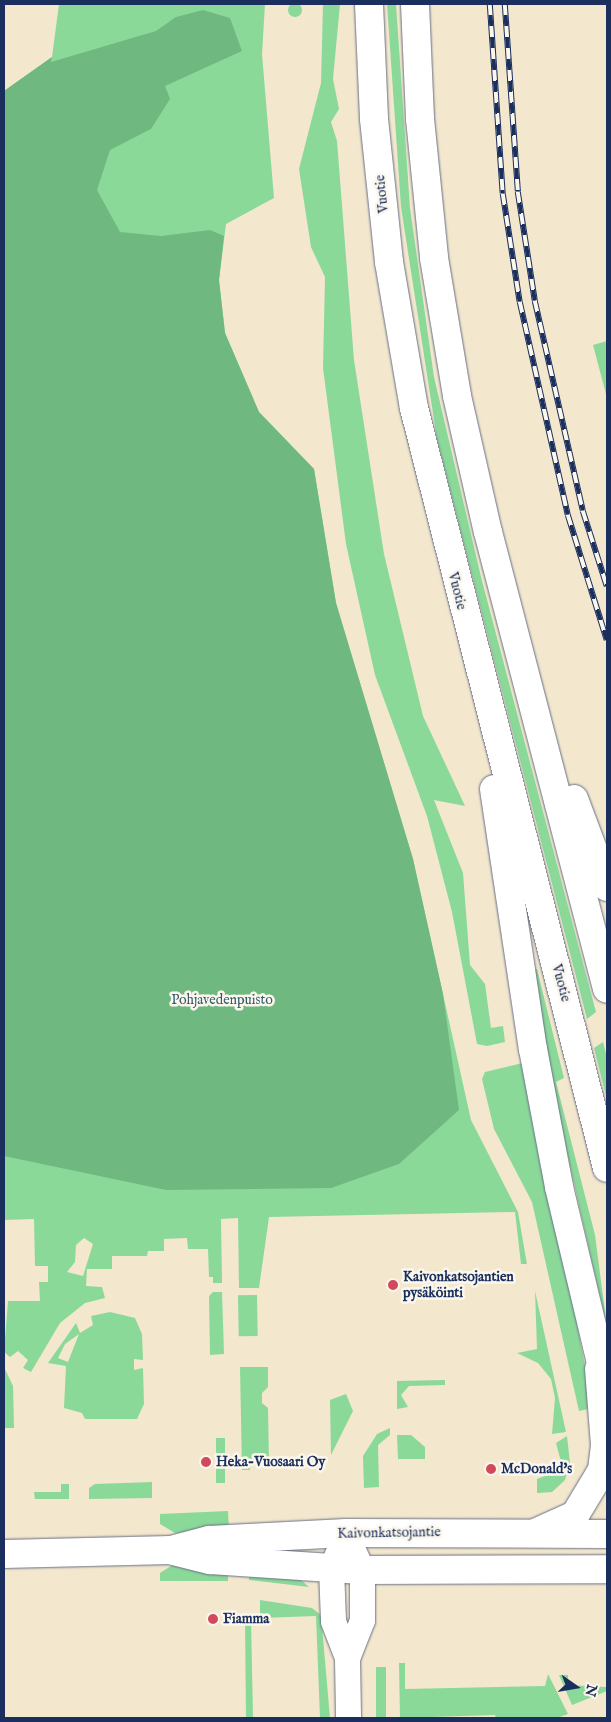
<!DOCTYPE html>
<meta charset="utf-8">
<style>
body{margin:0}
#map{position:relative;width:611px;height:1722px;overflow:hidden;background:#f3e7ce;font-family:"IM FELL English",serif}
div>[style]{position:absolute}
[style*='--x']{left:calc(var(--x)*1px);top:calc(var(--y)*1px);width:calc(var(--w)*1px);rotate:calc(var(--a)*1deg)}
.green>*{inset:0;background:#8ad999;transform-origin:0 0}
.round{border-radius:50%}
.forest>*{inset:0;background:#6fb981}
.roads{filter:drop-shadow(0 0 1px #676f85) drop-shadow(0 0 1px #676f85)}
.street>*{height:25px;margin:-12.5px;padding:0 12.5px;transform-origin:12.5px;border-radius:12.5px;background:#fff}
.secondary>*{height:28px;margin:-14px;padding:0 14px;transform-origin:14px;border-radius:14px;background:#fff}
.primary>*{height:28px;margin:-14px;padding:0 14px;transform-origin:14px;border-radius:14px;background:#fff}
.rail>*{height:5.5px;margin-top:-2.75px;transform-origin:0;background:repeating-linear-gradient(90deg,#fbf7ec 0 11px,#1b2f5e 0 22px);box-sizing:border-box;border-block:1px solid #1b2f5e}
.dots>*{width:14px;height:14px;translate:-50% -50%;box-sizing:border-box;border:2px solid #fbf7ec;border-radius:50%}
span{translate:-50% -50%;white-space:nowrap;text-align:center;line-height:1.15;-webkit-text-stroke:5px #fbf7ec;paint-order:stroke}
.street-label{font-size:14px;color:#1b2f5e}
.park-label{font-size:14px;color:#375a6d}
.poi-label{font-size:14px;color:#1b2f5e;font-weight:700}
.left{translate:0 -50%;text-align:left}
.frame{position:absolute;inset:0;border:5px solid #1b2f5e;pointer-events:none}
.north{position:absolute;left:551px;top:1662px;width:50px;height:50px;-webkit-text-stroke:4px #fbf7ec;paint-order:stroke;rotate:103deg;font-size:14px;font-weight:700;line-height:20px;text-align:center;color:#1b2f5e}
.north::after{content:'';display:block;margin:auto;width:18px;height:22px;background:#1b2f5e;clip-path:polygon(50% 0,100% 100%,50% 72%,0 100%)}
</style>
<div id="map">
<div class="green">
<i class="round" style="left:288px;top:3px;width:14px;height:14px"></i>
<i style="clip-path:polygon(evenodd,59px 4px,265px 4px,262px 54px,274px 198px,226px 224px,219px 280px,225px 333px,259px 412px,314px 469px,336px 603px,413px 859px,471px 1120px,518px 1212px,530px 1282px,527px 1264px,521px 1264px,515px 1212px,269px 1217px,259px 1288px,239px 1288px,238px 1218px,221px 1219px,222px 1283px,213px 1283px,213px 1277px,209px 1277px,208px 1249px,188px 1249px,187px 1238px,164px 1239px,164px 1251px,148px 1251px,147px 1256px,112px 1256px,112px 1269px,87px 1269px,86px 1286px,102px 1287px,105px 1298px,85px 1303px,60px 1323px,31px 1372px,23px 1368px,28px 1360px,18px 1351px,10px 1357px,4px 1352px,8px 1301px,40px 1301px,39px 1282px,48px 1282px,48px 1266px,35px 1266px,34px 1219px,4px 1220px,4px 91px,52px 57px,59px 4px,84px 1238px,93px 1244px,83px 1276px,67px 1272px,75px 1262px,76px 1245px,84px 1238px)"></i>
<i style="clip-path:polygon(323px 4px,340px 4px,333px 79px,339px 109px,331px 122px,337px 141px,354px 360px,384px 554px,423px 716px,465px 806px,434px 800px,463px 873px,470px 965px,485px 984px,491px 1028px,503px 1026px,505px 1042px,487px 1046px,477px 1044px,452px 912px,427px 816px,375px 675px,346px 544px,323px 368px,325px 277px,311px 247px,299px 169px,321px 83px)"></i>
<i style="clip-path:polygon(387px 4px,396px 4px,410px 208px,434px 377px,481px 577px,596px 1012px,587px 1019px,437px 439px,401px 207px)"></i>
<i style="clip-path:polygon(607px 341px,607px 398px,593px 345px)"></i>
<i style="clip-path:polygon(537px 969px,564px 1078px,556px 1082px,595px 1235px,607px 1327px,552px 1087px,531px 970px)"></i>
<i style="clip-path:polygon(603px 1042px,607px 1058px,607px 1100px,594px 1048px)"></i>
<i style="clip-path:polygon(527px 1062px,593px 1408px,579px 1411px,532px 1202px,494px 1129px,482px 1079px,485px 1072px)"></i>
<i style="clip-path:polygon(535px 1291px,566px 1432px,552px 1434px,555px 1398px,551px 1379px,538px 1363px,517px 1353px,537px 1349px)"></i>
<i style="clip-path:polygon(213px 1292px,222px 1292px,224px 1354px,210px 1355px,209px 1296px)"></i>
<i style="left:257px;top:1295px;width:41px;height:19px;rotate:89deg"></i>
<i style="clip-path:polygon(evenodd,110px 1312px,135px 1318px,142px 1334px,143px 1360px,134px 1359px,134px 1370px,143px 1368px,144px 1404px,137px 1419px,85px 1419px,82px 1413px,64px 1408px,66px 1366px,48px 1363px,76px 1323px,80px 1333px,93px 1325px,91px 1316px,110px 1312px,79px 1334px,68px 1362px,58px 1358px,65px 1344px,79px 1334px)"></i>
<i style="clip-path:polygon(4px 1367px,13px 1386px,14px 1428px,4px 1428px)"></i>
<i style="clip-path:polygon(240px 1367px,268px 1367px,268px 1387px,262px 1393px,262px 1403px,268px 1408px,269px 1462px,249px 1462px,250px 1470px,242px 1470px)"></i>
<i style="clip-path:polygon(445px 1380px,445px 1385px,409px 1386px,401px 1395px,408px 1407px,397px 1409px,397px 1381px)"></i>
<i style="clip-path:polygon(346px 1394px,353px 1411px,331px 1455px,330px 1400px)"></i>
<i style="clip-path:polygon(390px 1428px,390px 1435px,378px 1445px,379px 1487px,364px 1488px,363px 1456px,377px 1434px)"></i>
<i style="clip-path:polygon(397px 1435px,411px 1435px,425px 1447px,425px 1459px,398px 1459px)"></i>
<i style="clip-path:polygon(567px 1436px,570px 1463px,565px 1480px,552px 1492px,537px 1493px,537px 1479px,563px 1469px,556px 1443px)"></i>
<i style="left:216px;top:1438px;width:9px;height:45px"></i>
<i style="clip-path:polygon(152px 1482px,152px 1498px,89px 1499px,89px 1488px,95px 1484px)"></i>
<i style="clip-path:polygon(61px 1484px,69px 1484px,69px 1499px,35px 1499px,34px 1492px,61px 1492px)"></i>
<i style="clip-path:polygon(228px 1511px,229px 1529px,175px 1533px,160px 1524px,160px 1514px)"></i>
<i style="clip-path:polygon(174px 1564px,228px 1566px,228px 1581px,160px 1581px,160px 1573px)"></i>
<i style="clip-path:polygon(249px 1567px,294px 1574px,309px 1587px,249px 1580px)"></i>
<i style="clip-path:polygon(260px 1600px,312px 1608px,321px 1615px,330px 1718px,320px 1718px,316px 1616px,260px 1618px)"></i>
<i style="clip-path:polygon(245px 1619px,251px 1619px,253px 1718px,246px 1718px)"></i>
<i style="clip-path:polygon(399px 1663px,405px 1663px,405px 1689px,545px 1686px,548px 1674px,568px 1714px,557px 1718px,496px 1718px,495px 1715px,400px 1718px)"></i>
<i style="left:376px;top:1667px;width:10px;height:51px"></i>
<i style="clip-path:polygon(559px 1675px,568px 1675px,568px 1685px,606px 1687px,607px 1678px,607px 1691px,572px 1705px)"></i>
</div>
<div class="forest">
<i style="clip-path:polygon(203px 10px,230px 18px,242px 51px,165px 86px,170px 99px,151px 129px,110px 150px,97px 190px,120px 232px,161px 236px,210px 230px,224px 236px,219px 280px,225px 333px,259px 412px,314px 469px,336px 603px,413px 859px,443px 994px,459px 1110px,399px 1164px,331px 1188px,166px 1190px,4px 1156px,4px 91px,52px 57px,51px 62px,156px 31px,176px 17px)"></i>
</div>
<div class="roads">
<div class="street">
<i style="--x:346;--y:1533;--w:38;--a:113"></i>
<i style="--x:331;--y:1568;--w:53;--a:87.8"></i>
<i style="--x:333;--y:1621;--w:40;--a:69"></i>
<i style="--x:347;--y:1658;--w:60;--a:89"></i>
<i style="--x:347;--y:1658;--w:41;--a:-68.5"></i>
<i style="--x:362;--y:1620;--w:50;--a:-90"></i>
<i style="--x:362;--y:1570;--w:20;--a:-114"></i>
</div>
<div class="secondary">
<i style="--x:173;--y:1551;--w:38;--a:14"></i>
<i style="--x:210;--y:1560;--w:152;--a:3.8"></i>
<i style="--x:362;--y:1570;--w:245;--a:-0.2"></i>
<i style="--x:4;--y:1554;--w:167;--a:-1.4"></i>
<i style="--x:171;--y:1550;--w:39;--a:-15"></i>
<i style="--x:209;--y:1540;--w:137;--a:-2.9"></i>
<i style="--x:346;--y:1533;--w:261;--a:0.2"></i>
</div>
<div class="primary">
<i style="--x:369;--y:4;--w:115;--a:87.5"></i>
<i style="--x:374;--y:119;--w:144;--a:84"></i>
<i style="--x:389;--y:262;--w:148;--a:80.3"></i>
<i style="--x:414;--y:408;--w:784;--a:75.75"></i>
<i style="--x:415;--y:4;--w:115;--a:87.5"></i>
<i style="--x:420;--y:119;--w:140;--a:84.2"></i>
<i style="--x:434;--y:258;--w:140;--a:80.5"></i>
<i style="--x:457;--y:396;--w:139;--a:77.2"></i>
<i style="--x:488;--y:532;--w:472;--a:75.4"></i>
<i style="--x:494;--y:789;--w:263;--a:81.5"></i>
<i style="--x:533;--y:1049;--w:140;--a:79.3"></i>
<i style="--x:559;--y:1187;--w:207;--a:76.6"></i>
<i style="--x:574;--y:799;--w:94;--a:69.4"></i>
<i style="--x:537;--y:1532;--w:42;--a:-24.1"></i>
<i style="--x:575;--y:1515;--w:52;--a:-59"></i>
<i style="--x:602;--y:1470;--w:25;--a:-83"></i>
<i style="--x:605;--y:1445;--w:76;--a:-94.5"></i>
</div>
</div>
<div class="rail">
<i style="--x:490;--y:4;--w:190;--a:86.1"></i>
<i style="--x:503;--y:194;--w:109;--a:81.1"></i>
<i style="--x:520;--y:302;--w:218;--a:77.3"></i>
<i style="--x:568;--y:515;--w:131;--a:72.7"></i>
<i style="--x:505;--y:4;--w:188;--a:86"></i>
<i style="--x:518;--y:192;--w:110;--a:81.1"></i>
<i style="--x:535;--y:301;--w:215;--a:77.1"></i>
<i style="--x:583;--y:511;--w:79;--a:72.3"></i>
</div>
<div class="dots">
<i style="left:393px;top:1285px;background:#d1495b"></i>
<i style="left:206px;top:1462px;background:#d1495b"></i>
<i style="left:491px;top:1469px;background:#d1495b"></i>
<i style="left:213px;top:1619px;background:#d1495b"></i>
</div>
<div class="street-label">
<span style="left:382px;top:194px;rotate:-96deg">Vuotie</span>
<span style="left:457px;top:591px;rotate:76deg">Vuotie</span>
<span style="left:561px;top:983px;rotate:75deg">Vuotie</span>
<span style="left:389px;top:1533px;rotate:-1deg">Kaivonkatsojantie</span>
</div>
<div class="park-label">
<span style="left:222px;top:1000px">Pohjavedenpuisto</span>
</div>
<div class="poi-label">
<span class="left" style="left:403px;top:1285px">Kaivonkatsojantien<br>pysäköinti</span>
<span class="left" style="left:216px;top:1462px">Heka-Vuosaari Oy</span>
<span class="left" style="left:501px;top:1469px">McDonald's</span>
<span class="left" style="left:223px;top:1619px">Fiamma</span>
</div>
<div class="frame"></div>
<div class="north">N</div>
</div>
